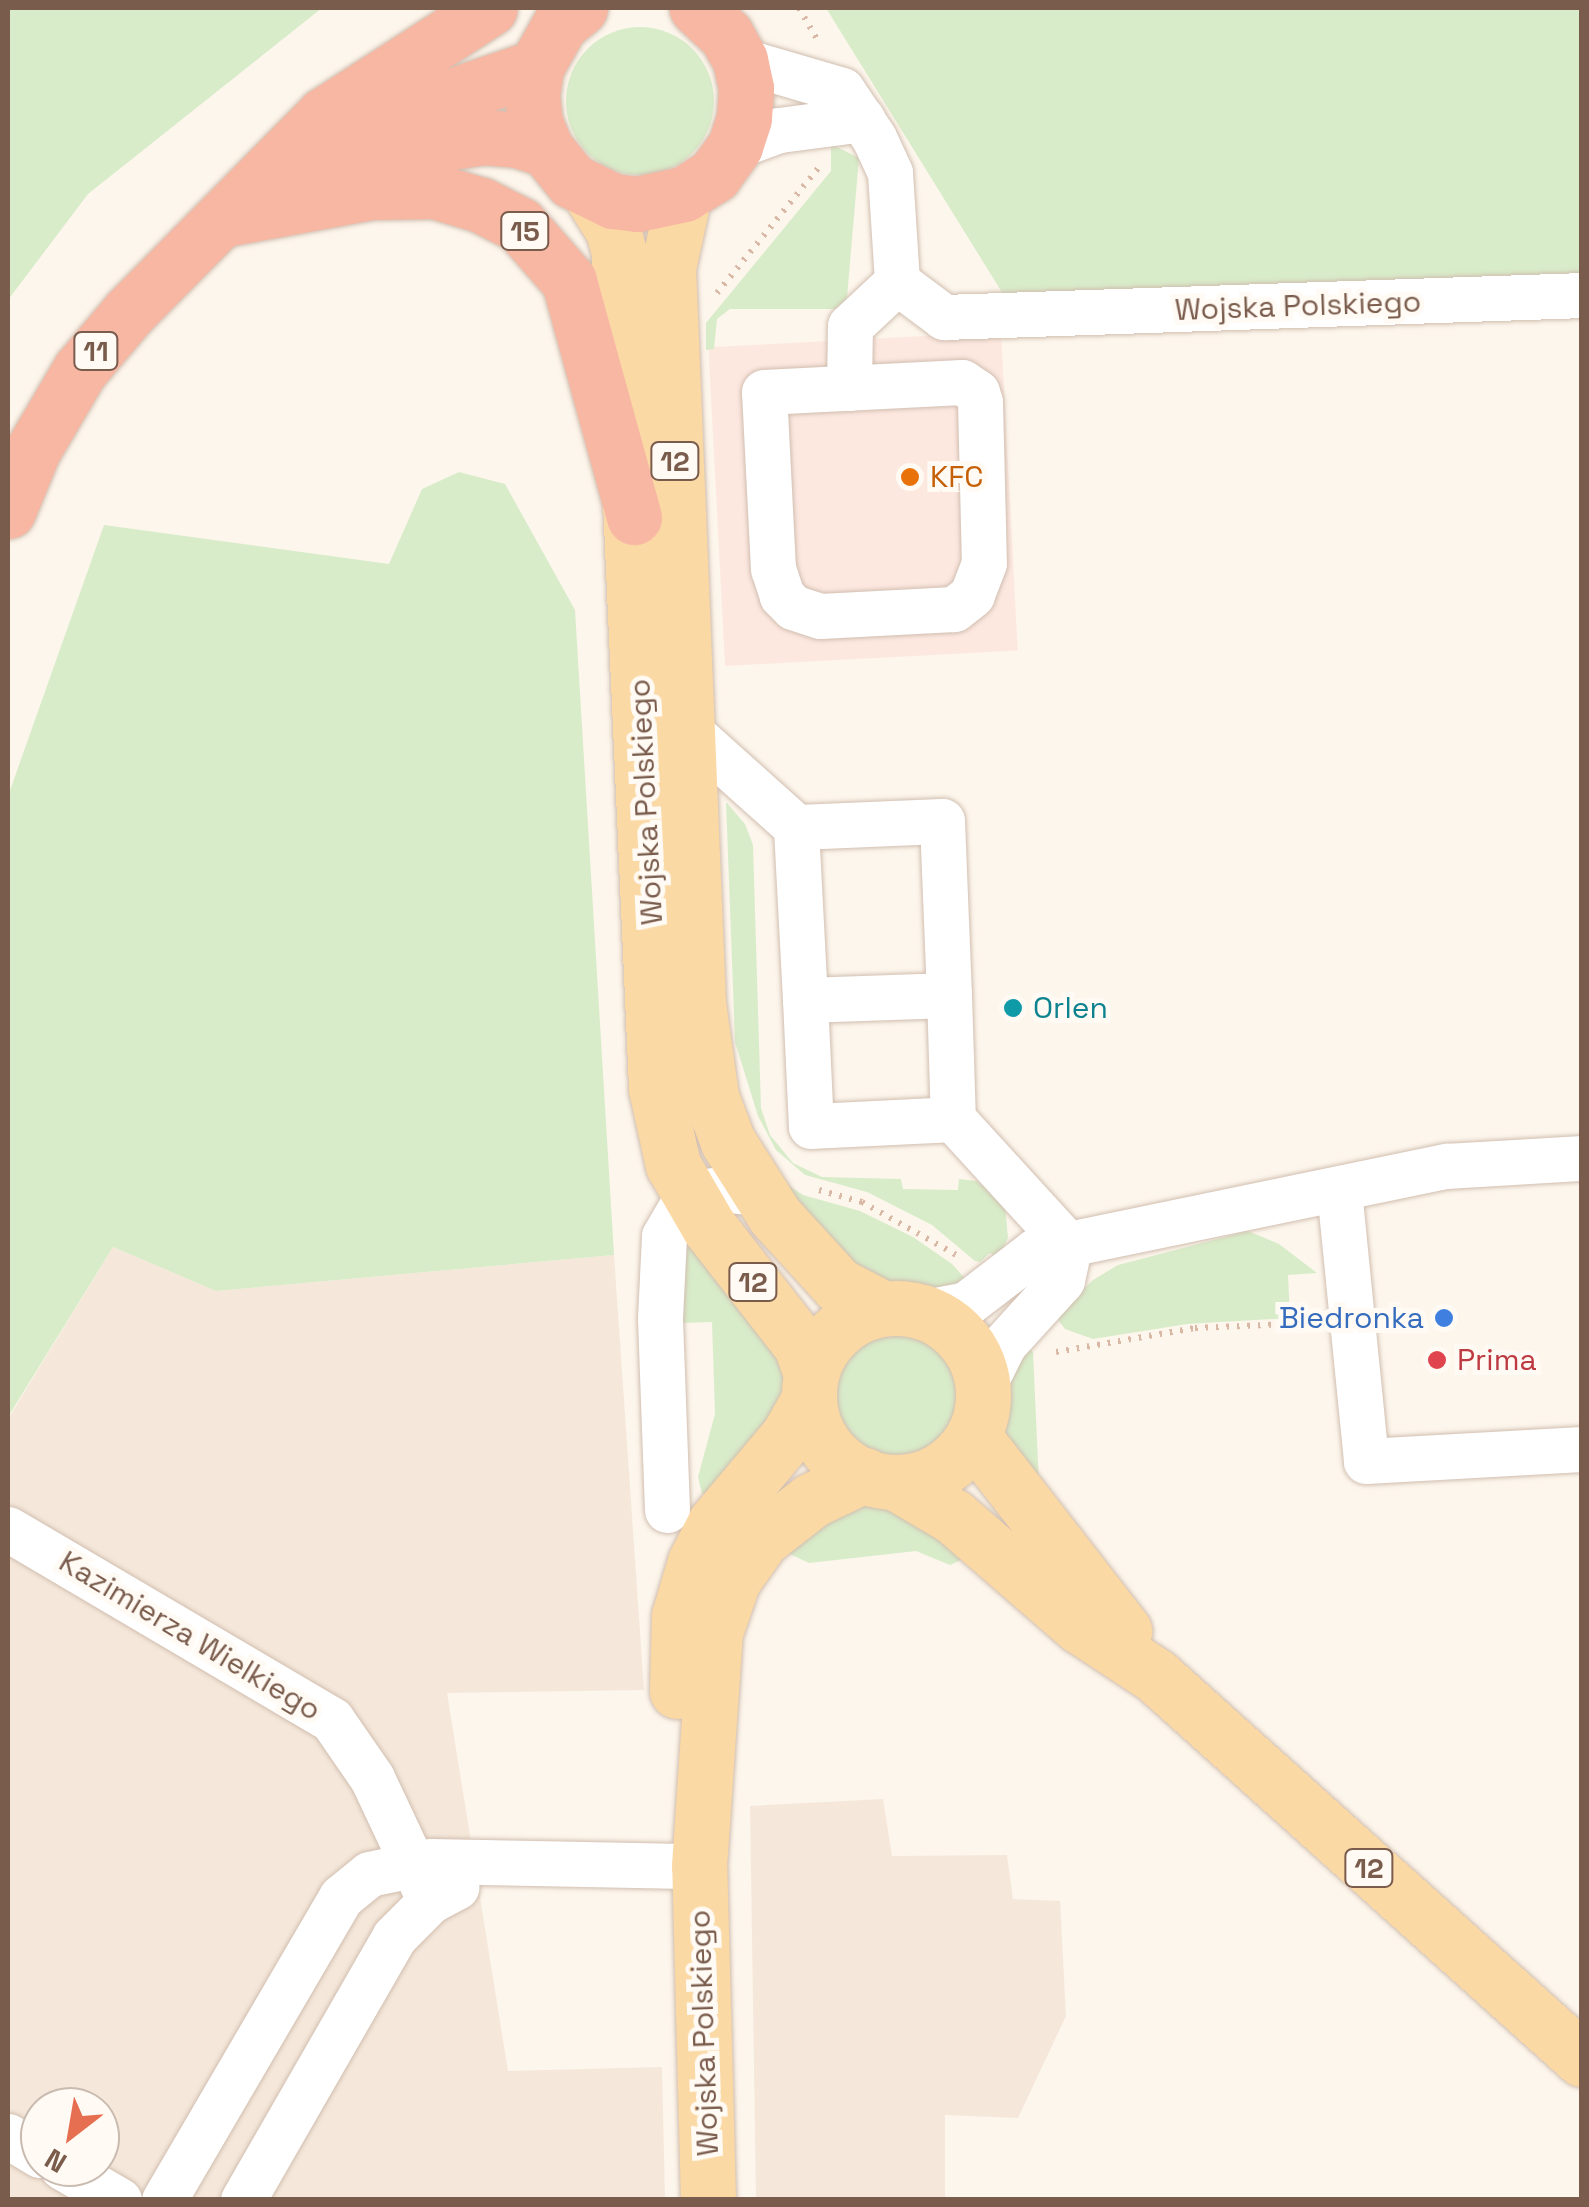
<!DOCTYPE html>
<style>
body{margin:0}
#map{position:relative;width:1589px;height:2207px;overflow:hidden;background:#fdf6ec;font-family:"Space Grotesk",sans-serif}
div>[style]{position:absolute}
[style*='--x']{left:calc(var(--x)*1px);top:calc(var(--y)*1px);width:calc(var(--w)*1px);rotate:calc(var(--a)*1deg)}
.residential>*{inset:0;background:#f5e8da}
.commercial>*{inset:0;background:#fde8e0;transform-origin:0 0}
.green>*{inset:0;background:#d8ecc9}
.round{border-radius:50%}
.path>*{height:6px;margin-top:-3px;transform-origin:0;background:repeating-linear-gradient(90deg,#d9b8a5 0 2.5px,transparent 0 10.5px)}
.roads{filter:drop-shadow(0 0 2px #d1beb0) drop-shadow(0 0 2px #d1beb0)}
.minor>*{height:45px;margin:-22.5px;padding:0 22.5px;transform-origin:22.5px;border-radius:22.5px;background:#fff}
.major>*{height:55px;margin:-27.5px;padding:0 27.5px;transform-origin:27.5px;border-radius:27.5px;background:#fbd9a5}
.major>.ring{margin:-27.5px;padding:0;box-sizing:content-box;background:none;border:55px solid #fbd9a5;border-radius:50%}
.highway>*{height:55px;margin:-27.5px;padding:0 27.5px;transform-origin:27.5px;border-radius:27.5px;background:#f7b7a3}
.dots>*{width:28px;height:28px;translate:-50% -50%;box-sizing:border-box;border:5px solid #fffaf3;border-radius:50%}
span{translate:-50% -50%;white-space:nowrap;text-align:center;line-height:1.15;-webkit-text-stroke:10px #fffaf3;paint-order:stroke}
.shield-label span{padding:2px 8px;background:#fffaf3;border:2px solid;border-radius:8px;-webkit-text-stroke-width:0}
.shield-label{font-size:28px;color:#7a5c4d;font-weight:700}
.street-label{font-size:30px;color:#7a5c4d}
.food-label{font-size:30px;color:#c56008}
.left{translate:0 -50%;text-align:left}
.culture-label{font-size:30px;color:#0d838f}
.shop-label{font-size:30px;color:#366cbe}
.right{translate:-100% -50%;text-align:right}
.health-label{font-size:30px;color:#be3a42}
.frame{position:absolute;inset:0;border:10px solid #7a5c4d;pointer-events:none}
.north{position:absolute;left:20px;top:2087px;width:100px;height:100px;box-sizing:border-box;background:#fffaf3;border:2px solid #cabbb1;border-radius:50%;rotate:211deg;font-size:28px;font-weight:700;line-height:40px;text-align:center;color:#7a5c4d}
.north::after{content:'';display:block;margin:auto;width:35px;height:45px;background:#e76f51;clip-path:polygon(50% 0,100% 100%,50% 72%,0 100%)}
</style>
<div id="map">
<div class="residential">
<i style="clip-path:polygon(evenodd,113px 1247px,216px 1291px,614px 1255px,644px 1690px,447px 1693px,508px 2071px,662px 2067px,665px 2199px,8px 2199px,8px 1419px,113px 1247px,40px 2107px,100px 2107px,100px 2167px,40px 2167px,40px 2107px)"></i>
<i style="clip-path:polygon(883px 1799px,892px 1856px,1007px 1855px,1013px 1899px,1060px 1901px,1066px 2016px,1018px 2118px,945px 2115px,945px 2199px,756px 2199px,750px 1806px)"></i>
</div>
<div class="commercial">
<i style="left:1001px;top:332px;width:319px;height:293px;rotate:87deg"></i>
</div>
<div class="green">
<i style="clip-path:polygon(8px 8px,322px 8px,88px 194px,8px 300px)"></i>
<i style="clip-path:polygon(826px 8px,1581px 8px,1581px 273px,1003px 294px)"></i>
<i class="round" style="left:566px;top:27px;width:148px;height:148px"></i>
<i style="clip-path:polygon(831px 144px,859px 158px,846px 309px,730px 309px,717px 319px,714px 349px,706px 350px,706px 323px,831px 171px)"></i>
<i style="clip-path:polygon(459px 472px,505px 484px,575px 610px,614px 1255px,216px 1291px,113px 1247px,8px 1417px,8px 796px,104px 525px,389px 564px,422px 489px)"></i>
<i style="clip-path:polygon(726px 802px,745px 824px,753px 845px,761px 1108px,770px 1135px,793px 1163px,822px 1177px,901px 1179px,903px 1189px,958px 1190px,959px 1179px,977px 1181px,1005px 1205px,1008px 1238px,998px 1258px,990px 1253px,980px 1262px,975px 1261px,932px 1225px,867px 1192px,805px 1175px,776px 1150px,758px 1116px,735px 1042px)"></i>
<i style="clip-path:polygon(770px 1173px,803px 1195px,860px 1211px,913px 1237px,952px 1264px,971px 1285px,932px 1290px,876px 1285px,779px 1195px)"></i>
<i style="clip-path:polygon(1248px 1231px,1279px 1244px,1317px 1273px,1288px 1275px,1290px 1318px,1187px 1324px,1093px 1339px,1065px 1329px,1055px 1316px,1093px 1280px,1118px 1265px)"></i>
<i style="clip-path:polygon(699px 1246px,786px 1362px,785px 1391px,775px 1424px,713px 1492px,702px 1494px,698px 1477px,715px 1414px,712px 1322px,680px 1323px,682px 1249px)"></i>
<i class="round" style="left:832px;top:1331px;width:130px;height:130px"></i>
<i style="clip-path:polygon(1026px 1345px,1033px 1352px,1039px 1485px,1003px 1433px,1007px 1380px)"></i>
<i style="clip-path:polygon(856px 1505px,905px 1513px,972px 1555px,950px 1565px,916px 1551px,809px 1563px,779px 1549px)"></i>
</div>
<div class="path">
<i style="--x:799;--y:8;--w:36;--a:60"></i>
<i style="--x:717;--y:293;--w:162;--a:-51"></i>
<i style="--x:819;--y:1190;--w:45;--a:15.6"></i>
<i style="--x:862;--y:1202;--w:112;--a:29.3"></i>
<i style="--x:1056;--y:1352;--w:141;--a:-9.8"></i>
<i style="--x:1195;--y:1328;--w:95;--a:-2.4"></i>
</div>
<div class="roads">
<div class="minor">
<i style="--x:740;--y:60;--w:106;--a:16.4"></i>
<i style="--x:842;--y:90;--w:58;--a:56.3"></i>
<i style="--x:874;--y:138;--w:38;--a:65"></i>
<i style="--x:890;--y:173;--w:109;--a:86.3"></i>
<i style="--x:897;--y:282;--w:59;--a:36.7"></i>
<i style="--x:944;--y:317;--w:638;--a:-1.97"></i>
<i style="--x:735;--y:146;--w:47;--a:-20"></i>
<i style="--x:779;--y:130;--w:84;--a:-7.5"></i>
<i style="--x:962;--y:382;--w:18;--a:34"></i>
<i style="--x:977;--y:392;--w:10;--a:73"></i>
<i style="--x:980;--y:402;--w:161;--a:88.6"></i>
<i style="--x:984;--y:563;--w:34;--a:111"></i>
<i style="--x:972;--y:595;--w:23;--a:142"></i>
<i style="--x:954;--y:609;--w:134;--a:177"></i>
<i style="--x:820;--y:616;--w:28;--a:-162"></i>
<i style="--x:793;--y:607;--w:16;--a:-135"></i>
<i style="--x:782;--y:596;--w:28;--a:-108"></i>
<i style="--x:773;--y:569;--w:177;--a:-92.9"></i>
<i style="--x:764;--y:392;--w:198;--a:-2.9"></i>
<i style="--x:849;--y:388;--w:62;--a:-89.1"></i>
<i style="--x:850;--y:326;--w:64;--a:-43.1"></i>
<i style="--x:688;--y:730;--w:145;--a:41.9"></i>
<i style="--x:949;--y:995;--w:144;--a:178"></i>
<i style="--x:805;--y:1000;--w:173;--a:-93"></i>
<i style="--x:796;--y:827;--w:146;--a:-2.4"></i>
<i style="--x:942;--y:821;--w:174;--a:87.7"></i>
<i style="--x:949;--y:995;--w:124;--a:88.2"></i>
<i style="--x:953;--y:1119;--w:172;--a:47.6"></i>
<i style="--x:805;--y:1000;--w:126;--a:87.3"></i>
<i style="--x:811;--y:1126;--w:142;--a:-2.8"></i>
<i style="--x:1339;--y:1190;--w:272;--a:84.3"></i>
<i style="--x:1366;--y:1461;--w:216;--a:-3.2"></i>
<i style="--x:925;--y:1312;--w:42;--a:-11"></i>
<i style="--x:966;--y:1304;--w:87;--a:-37.5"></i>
<i style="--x:1035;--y:1251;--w:421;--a:-11.7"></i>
<i style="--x:1447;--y:1166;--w:135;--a:-3.4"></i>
<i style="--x:983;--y:1386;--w:47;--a:-63.4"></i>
<i style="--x:1004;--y:1344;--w:86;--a:-47.8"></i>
<i style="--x:1062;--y:1280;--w:35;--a:-78"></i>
<i style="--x:667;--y:1510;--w:192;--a:-92.1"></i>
<i style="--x:660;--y:1318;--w:82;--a:-87.2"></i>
<i style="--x:664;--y:1236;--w:50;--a:-59.8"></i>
<i style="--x:689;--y:1193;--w:32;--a:-7"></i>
<i style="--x:721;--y:1189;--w:36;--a:6"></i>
<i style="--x:8;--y:1529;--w:376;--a:30.5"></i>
<i style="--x:332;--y:1720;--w:70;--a:55.4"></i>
<i style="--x:372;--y:1778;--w:136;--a:64.8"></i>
<i style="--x:8;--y:2136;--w:37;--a:31"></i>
<i style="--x:62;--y:2167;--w:66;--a:30.1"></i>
<i style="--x:164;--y:2200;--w:351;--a:-59.7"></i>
<i style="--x:341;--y:1897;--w:36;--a:-39"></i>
<i style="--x:369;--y:1874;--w:63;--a:-11.8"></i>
<i style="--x:431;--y:1861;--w:268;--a:1.1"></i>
<i style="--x:243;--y:2200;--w:303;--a:-60.1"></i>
<i style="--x:394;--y:1937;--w:51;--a:-45"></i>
<i style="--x:430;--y:1901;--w:30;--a:-28"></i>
</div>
<div class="major">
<i style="--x:590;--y:193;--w:44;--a:58.1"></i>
<i style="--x:613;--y:230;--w:24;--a:75"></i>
<i style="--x:619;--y:253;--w:836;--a:87.46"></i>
<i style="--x:656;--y:1088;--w:79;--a:77.6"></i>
<i style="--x:673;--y:1165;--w:72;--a:59.9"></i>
<i style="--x:709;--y:1227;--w:150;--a:52.1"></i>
<i style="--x:801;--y:1345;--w:31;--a:71"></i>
<i style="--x:684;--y:194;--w:76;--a:102.2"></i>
<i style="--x:668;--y:268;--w:736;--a:87.66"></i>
<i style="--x:698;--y:1003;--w:95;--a:82.1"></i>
<i style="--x:711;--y:1097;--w:48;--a:69.3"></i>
<i style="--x:728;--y:1142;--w:88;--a:57.6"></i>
<i style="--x:775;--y:1216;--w:93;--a:47.6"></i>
<i style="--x:838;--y:1285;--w:50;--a:27.6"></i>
<i class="ring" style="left:809px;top:1308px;width:119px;height:119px"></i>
<i style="--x:973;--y:1436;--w:247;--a:52.2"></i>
<i style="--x:895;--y:1482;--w:69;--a:30.7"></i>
<i style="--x:954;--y:1517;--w:167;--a:40.9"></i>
<i style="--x:1080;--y:1626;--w:91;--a:33.3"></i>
<i style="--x:1156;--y:1676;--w:573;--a:41.96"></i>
<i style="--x:677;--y:1691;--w:75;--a:-88.5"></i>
<i style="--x:679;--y:1616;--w:56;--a:-73.5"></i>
<i style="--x:695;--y:1562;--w:44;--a:-62.9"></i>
<i style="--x:715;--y:1523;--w:114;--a:-50"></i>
<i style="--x:788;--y:1436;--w:43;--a:-60.4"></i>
<i style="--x:708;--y:2200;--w:334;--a:-91.5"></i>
<i style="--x:699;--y:1866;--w:235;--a:-86.1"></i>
<i style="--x:715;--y:1632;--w:55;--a:-70.9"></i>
<i style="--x:733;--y:1580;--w:50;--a:-54.7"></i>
<i style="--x:762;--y:1539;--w:63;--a:-38"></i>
<i style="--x:812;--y:1500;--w:58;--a:-25.7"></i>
</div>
<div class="highway">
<i style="--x:580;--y:8;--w:26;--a:141"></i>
<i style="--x:560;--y:24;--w:49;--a:119.2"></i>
<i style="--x:536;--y:67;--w:28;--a:98"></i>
<i style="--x:532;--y:95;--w:28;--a:84"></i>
<i style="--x:535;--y:123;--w:28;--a:67"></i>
<i style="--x:546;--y:149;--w:41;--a:50.9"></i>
<i style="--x:572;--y:181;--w:46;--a:26"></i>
<i style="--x:613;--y:201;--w:24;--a:7"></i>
<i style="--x:637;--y:204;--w:48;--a:-12"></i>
<i style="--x:684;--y:194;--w:36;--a:-32"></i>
<i style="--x:714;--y:175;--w:36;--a:-54"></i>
<i style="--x:735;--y:146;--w:29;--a:-72"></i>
<i style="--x:744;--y:118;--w:30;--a:-86"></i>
<i style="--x:746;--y:88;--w:29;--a:-102"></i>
<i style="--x:740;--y:60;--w:29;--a:-119"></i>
<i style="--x:726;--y:35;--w:40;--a:-137"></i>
<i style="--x:370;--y:154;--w:115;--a:-8.5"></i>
<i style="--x:484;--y:137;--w:34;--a:5"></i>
<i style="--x:518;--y:140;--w:29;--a:18"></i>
<i style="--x:307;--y:170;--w:70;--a:-31.7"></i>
<i style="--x:367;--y:133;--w:71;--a:-25.1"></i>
<i style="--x:431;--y:103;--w:111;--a:-18.9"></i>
<i style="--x:225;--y:219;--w:147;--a:-10.5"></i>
<i style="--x:370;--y:192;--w:64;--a:-0.9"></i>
<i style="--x:434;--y:191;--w:49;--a:16.6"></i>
<i style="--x:481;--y:205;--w:44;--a:27.1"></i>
<i style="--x:520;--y:225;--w:74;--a:48.8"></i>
<i style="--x:569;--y:281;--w:245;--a:74.6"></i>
<i style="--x:8;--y:511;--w:66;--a:-67.7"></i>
<i style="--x:33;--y:450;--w:93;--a:-59.6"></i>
<i style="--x:80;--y:370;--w:76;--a:-49.8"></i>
<i style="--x:129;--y:312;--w:277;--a:-45.3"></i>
<i style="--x:324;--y:115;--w:197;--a:-32.8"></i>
</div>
</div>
<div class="dots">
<i style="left:910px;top:477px;background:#e8710a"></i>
<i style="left:1013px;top:1008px;background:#0f9aa8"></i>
<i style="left:1444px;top:1318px;background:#3f7fe0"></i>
<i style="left:1437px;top:1360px;background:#e0444e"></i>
</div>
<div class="shield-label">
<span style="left:525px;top:231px">15</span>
<span style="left:96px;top:351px">11</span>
<span style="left:675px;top:461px">12</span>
<span style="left:753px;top:1282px">12</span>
<span style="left:1369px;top:1868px">12</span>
</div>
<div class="street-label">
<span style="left:1298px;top:306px;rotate:-2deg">Wojska Polskiego</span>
<span style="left:646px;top:802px;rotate:-93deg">Wojska Polskiego</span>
<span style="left:190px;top:1636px;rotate:31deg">Kazimierza Wielkiego</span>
<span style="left:704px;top:2033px;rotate:-92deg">Wojska Polskiego</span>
</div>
<div class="food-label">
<span class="left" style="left:930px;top:477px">KFC</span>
</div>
<div class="culture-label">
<span class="left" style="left:1033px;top:1008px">Orlen</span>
</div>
<div class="shop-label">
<span class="right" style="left:1424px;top:1318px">Biedronka</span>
</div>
<div class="health-label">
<span class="left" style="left:1457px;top:1360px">Prima</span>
</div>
<div class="frame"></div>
<div class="north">N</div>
</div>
